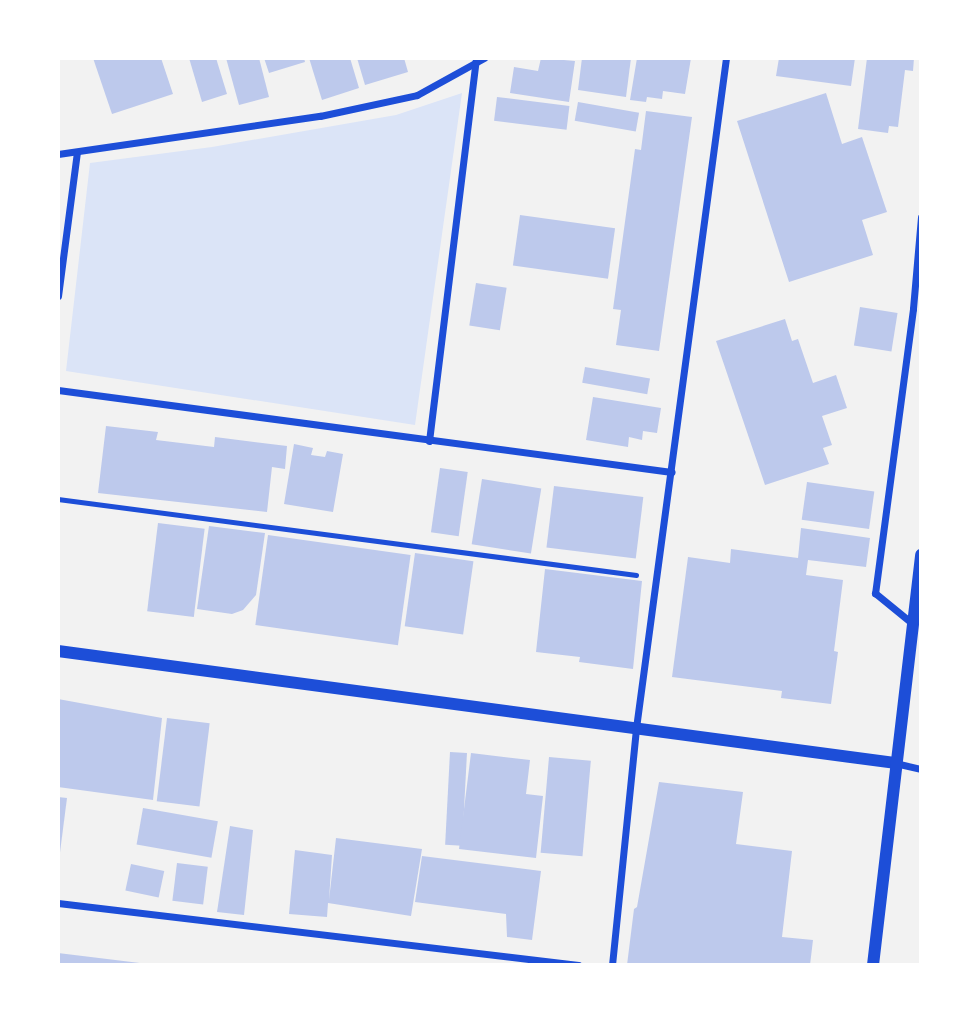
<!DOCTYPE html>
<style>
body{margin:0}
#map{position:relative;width:979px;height:1023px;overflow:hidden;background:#f2f2f2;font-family:Signika,sans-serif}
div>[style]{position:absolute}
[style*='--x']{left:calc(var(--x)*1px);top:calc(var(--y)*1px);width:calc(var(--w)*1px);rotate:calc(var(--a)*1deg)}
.green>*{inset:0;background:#dbe4f7}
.building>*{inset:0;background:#bdc9ec;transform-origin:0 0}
.path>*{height:4.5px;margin:-2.25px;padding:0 2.25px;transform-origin:2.25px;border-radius:2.25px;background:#1d4ed8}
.minor>*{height:7px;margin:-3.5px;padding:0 3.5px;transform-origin:3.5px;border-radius:3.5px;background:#1d4ed8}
.tertiary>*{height:12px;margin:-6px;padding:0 6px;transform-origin:6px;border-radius:6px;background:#1d4ed8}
span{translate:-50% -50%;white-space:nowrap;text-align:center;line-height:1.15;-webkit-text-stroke:7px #fff;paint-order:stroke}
.frame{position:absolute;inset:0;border:60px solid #fff;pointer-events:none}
</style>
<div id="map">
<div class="green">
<i style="clip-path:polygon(462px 93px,415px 425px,66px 371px,90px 163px,212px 147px,396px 115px)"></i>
</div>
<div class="building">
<i style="clip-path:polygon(93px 58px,161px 58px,173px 94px,112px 114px)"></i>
<i style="clip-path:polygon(189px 58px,216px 58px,227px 94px,202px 102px)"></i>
<i style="clip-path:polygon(226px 58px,259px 58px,269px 97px,239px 105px)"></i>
<i style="clip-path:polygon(264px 58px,304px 58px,305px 62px,269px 73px)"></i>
<i style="clip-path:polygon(309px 58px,350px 58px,359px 88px,322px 100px)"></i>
<i style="clip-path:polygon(357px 58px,404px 58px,408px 72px,365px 85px)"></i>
<i style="clip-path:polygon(541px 58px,575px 61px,569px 102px,510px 93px,514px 67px,538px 71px)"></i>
<i style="clip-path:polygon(582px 58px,631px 58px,626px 97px,578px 90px)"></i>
<i style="clip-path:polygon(637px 58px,691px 58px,685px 94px,663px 91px,662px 99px,647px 97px,646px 102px,630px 100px)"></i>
<i style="clip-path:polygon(779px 58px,855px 58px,851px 86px,776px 76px)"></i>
<i style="clip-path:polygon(867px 58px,914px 58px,913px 71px,905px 70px,898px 127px,889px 126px,888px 133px,858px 129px)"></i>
<i style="clip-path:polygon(826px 93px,842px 144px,862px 137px,887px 212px,862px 220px,873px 255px,789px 282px,737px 121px)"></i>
<i style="left:497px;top:97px;width:73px;height:24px;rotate:7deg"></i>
<i style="left:578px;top:102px;width:62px;height:19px;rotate:10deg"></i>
<i style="clip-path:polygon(646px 111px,692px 117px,659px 351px,616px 345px,621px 310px,613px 309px,635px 149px,641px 150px)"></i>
<i style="left:520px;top:215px;width:96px;height:51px;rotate:8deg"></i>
<i style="left:476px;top:283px;width:31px;height:43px;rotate:9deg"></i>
<i style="left:860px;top:307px;width:38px;height:39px;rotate:9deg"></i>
<i style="clip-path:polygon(785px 319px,792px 341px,798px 339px,813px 383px,836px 375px,847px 408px,822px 416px,832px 445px,823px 448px,829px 464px,765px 485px,716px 341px)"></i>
<i style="left:585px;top:367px;width:66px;height:16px;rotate:10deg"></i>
<i style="clip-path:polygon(593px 397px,661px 408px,657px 433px,643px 431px,642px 440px,629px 437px,628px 447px,586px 440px)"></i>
<i style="clip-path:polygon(106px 426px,158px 432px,156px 440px,214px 447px,215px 437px,287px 446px,285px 469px,272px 467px,267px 512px,98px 493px)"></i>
<i style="clip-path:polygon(294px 444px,313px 448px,311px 455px,325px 457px,327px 451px,343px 454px,333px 512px,284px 504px)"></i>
<i style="left:440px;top:468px;width:28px;height:65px;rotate:8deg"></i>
<i style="left:482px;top:479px;width:60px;height:66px;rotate:9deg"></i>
<i style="left:807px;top:482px;width:68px;height:38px;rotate:8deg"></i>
<i style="left:554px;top:486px;width:90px;height:62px;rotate:7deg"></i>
<i style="left:158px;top:523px;width:47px;height:89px;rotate:7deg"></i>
<i style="clip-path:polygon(209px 526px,265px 533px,256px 595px,243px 610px,232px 614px,197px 609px)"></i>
<i style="clip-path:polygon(801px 528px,870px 538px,866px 567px,808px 560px,806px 575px,843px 580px,834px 651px,838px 652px,831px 704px,781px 698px,782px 691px,672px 677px,688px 557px,730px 563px,731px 549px,798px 558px)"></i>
<i style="left:268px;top:535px;width:144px;height:91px;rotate:8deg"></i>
<i style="left:415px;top:553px;width:59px;height:74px;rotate:8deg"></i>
<i style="clip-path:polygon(545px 569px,642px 581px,633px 669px,579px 662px,580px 657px,536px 652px)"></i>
<i style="clip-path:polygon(58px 699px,162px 718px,153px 800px,58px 787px)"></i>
<i style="left:167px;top:718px;width:43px;height:84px;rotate:7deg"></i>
<i style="left:450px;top:752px;width:17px;height:93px;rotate:3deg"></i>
<i style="clip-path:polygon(471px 753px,530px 760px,526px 794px,543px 796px,536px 858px,459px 849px)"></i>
<i style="left:549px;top:757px;width:42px;height:96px;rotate:5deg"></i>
<i style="clip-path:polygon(659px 782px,743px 792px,736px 844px,792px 851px,782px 937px,813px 940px,810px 965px,627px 965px,634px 909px,637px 907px)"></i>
<i style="clip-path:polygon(58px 797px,67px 798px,59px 860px,58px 860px)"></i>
<i style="left:143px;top:808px;width:76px;height:37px;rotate:10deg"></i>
<i style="clip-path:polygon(230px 826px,253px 830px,244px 915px,217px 912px)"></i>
<i style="clip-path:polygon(336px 838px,422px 849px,411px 916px,328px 903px,327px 917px,289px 914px,295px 850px,332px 855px,329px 900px)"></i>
<i style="clip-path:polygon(422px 856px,541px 871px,532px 940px,507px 937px,506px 914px,415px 902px)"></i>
<i style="left:177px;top:863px;width:31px;height:38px;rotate:7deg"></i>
<i style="left:131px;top:864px;width:34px;height:27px;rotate:12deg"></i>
<i style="clip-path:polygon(58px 953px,148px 964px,148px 965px,58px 965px)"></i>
</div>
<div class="path">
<i style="--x:58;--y:499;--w:583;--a:7.49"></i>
</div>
<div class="minor">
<i style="--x:58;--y:154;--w:265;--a:-8.3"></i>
<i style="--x:320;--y:116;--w:99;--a:-12.2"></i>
<i style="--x:417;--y:95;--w:77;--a:-28.9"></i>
<i style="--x:921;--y:217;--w:92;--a:95"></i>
<i style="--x:913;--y:309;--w:287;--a:97.6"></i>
<i style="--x:875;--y:593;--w:49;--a:39.2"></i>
<i style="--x:913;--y:624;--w:11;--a:-45"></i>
<i style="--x:58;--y:296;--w:145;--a:-82.5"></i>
<i style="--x:58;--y:390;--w:619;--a:7.61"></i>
<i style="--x:429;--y:441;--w:386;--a:-83"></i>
<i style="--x:895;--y:763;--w:27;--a:13"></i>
<i style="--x:58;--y:903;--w:524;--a:6.8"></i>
<i style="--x:612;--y:965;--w:238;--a:-84.2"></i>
<i style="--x:636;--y:728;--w:676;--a:-82.35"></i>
</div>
<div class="tertiary">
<i style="--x:58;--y:651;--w:844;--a:7.62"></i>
<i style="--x:873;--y:965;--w:413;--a:-83.3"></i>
</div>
<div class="frame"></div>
</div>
